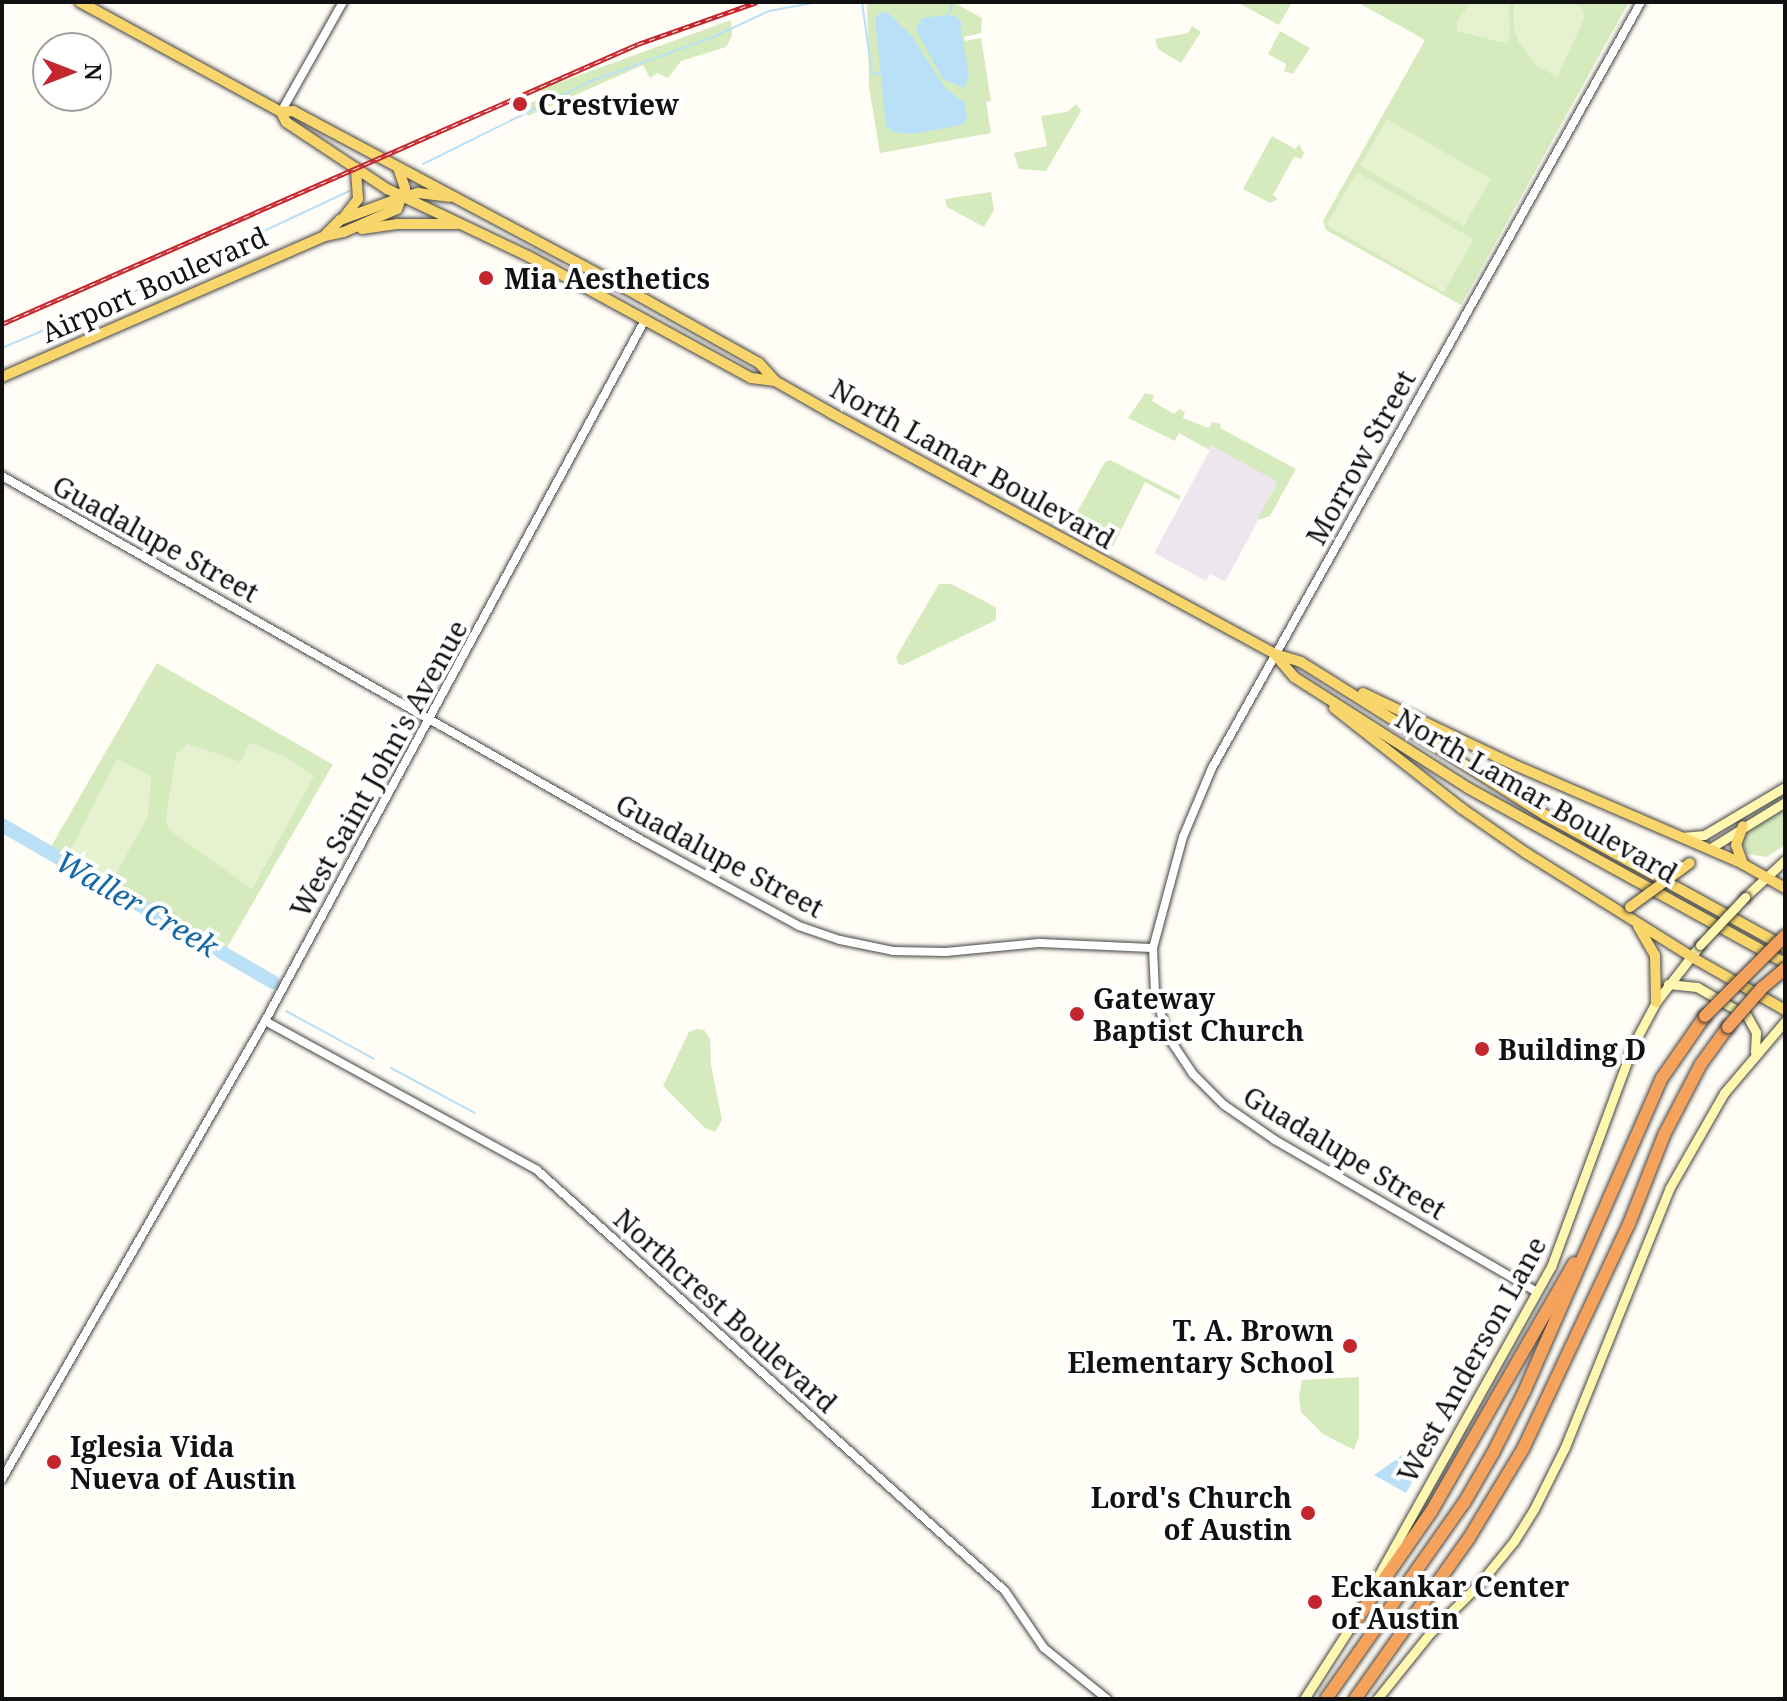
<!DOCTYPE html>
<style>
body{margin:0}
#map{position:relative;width:1787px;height:1701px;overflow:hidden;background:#fffdf5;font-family:"Noto Serif",serif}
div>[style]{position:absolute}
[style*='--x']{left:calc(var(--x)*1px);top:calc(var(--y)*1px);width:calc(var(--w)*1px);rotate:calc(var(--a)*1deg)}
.industrial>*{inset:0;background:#eee6ef}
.green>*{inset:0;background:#d5ebbd;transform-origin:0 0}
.pitch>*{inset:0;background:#e6f2cf;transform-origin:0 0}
.water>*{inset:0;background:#b9e0f7}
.stream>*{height:2px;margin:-1px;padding:0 1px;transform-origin:1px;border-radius:1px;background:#b9e0f7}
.river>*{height:14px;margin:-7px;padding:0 7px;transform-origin:7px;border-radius:7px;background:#b9e0f7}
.roads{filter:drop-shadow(0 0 2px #444) drop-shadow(0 0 2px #444)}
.tertiary>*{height:8px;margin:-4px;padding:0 4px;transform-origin:4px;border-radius:4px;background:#fff}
.secondary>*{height:9px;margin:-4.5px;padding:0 4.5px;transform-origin:4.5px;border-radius:4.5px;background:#fff6b0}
.primary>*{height:10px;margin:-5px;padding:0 5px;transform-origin:5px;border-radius:5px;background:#f9d66b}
.motorway>*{height:12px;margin:-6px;padding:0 6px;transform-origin:6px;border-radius:6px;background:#f5a25d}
.rail>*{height:5px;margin-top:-2.5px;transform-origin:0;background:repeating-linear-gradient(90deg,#fff 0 6px,#c4262e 0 12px);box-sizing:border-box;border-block:2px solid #c4262e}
.bridges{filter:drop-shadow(0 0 2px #333) drop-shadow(0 0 2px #333)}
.secondary-bridge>*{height:9px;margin:-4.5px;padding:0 4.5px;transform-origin:4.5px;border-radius:4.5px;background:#fff6b0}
.primary-bridge>*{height:10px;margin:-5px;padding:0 5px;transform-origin:5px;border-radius:5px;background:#f9d66b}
.motorway-bridge>*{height:12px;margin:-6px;padding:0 6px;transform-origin:6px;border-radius:6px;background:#f5a25d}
.dots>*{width:22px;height:22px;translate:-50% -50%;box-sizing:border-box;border:4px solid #fff;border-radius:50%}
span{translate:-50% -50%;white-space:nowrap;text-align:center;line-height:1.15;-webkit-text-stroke:8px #fff;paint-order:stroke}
.poi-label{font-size:28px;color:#111;font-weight:700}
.left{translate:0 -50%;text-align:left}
.right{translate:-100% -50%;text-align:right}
.street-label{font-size:28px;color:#111}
.water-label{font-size:30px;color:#1768a6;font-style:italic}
.frame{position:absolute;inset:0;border:4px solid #111;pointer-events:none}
.north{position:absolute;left:32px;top:32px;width:80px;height:80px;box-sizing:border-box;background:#fff;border:2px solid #a0a0a0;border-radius:50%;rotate:90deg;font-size:22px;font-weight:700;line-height:32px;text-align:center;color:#111}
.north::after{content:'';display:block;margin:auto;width:28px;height:36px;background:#c4262e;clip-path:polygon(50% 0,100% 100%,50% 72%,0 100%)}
</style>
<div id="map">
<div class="industrial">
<i style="clip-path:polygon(1212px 446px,1279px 482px,1225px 582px,1210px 574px,1206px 581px,1154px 553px)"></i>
</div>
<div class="green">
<i style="clip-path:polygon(867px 2px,953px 2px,982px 18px,981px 33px,964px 37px,965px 41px,981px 38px,991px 101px,986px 102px,991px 133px,880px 153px,869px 87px)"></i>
<i style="clip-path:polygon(1237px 2px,1292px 2px,1279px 25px)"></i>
<i style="clip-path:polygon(1357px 2px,1629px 2px,1461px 305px,1326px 230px,1323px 221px,1425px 40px)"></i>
<i style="clip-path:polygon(731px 20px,732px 36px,726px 47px,681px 61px,668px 78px,657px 73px,650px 78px,643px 65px,528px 116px,523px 106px,544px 97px,541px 89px)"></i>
<i style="clip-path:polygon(1192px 26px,1201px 32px,1181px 63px,1158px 49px,1155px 39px,1188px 33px)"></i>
<i style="clip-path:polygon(1280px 31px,1310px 48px,1293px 74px,1284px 71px,1286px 64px,1268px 54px)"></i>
<i style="clip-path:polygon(1076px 104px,1081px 111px,1046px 171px,1019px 169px,1014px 153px,1047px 146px,1041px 116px,1067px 112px)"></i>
<i style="clip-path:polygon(1272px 136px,1295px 149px,1299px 144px,1304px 153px,1301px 159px,1294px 157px,1273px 195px,1278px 199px,1270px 203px,1243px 189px)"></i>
<i style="clip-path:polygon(991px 192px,994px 210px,984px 227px,947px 207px,945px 199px)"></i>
<i style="clip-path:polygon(1145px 393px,1154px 395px,1152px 401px,1174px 414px,1179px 409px,1185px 412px,1183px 418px,1203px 426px,1209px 428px,1212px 422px,1221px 424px,1220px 428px,1296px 469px,1270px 516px,1257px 520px,1278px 482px,1212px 446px,1209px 450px,1179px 433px,1175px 441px,1128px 418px)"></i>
<i style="clip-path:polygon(1110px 460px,1181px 496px,1179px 500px,1145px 482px,1113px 546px,1071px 523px,1105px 462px)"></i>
<i style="clip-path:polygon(939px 584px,951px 584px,996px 607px,996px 620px,903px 665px,898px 664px,896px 657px)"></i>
<i style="left:157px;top:663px;width:203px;height:218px;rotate:30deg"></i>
<i style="clip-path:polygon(1785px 809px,1785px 845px,1767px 857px,1747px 854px,1742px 840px,1745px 832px)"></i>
<i style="clip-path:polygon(697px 1029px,704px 1030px,710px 1039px,711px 1065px,722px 1120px,715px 1132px,705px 1128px,663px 1086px,689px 1032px)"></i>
<i style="clip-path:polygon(1359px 1377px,1359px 1436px,1354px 1450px,1323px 1434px,1301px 1412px,1299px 1397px,1302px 1380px)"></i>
</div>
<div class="pitch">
<i style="clip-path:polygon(1471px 2px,1509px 2px,1510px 37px,1505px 43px,1457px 31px,1457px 21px)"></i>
<i style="clip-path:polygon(1514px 2px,1572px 2px,1582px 8px,1585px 17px,1557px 77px,1535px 64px,1519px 43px,1514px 28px)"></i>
<i style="left:1387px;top:119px;width:120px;height:54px;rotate:30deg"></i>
<i style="left:1357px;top:172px;width:135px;height:61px;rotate:30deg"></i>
<i style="clip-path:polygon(188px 744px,241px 762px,248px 745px,254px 744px,285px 757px,314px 776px,252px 889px,168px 829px,166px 817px,176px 754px)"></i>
<i style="clip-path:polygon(117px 759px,151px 776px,148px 816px,112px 881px,68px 855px)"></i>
</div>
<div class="water">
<i style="clip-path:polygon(886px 11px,912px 36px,945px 88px,965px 103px,967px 119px,961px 125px,912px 134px,893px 132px,886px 126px,876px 29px,876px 16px)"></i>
<i style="clip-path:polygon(946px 15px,955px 16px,963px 24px,960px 26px,969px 75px,964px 88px,943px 79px,916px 30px,922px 18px)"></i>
<i style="clip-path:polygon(1429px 1436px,1436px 1439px,1406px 1493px,1374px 1475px)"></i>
</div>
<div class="stream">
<i style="--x:862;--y:2;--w:73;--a:82.1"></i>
<i style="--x:872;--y:74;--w:11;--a:-5"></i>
<i style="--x:948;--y:16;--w:15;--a:-70"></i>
<i style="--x:423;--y:164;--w:185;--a:-26.3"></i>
<i style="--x:589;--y:82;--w:132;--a:-19.9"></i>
<i style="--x:713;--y:37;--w:62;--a:-24.9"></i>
<i style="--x:769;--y:11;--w:49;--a:-10.6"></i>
<i style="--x:185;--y:255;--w:11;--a:85"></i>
<i style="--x:2;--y:348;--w:150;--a:-23.1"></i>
<i style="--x:140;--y:289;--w:231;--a:-25.1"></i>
<i style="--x:286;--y:1011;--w:100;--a:28.6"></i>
<i style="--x:391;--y:1068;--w:95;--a:28.2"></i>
</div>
<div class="river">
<i style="--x:2;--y:825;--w:313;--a:30.1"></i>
</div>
<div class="roads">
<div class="tertiary">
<i style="--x:281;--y:112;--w:126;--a:-60.6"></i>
<i style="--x:2;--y:476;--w:740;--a:29.65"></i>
<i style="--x:645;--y:842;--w:175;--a:28.6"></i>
<i style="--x:799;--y:926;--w:43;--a:18.9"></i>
<i style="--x:840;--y:940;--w:54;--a:11.7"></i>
<i style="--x:893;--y:951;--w:53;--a:1.1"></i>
<i style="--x:946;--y:952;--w:93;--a:-5.5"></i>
<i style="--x:1039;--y:943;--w:114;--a:2.5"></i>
<i style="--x:265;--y:1021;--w:310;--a:28.7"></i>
<i style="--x:537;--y:1170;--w:629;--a:41.97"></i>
<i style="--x:1005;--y:1591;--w:69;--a:55.6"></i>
<i style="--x:1044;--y:1648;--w:81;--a:39"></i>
<i style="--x:1537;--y:1292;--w:303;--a:-149.9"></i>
<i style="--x:1275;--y:1140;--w:62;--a:-145.5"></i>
<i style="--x:1224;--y:1105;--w:44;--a:-135"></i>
<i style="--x:1193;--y:1074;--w:47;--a:-123.7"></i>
<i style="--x:1167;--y:1035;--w:45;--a:-105.6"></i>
<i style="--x:1155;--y:992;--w:44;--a:-92.6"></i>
<i style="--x:1153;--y:948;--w:115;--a:-74.9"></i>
<i style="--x:1183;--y:837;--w:75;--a:-67.2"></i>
<i style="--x:1212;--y:768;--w:878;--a:-60.75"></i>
<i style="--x:2;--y:1479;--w:528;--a:-60.13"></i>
<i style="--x:265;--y:1021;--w:797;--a:-61.54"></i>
</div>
<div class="secondary">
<i style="--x:1682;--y:837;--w:22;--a:-5"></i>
<i style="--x:1704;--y:835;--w:94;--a:-30.7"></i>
<i style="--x:1709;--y:849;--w:89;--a:-31.7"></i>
<i style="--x:1745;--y:897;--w:54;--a:-42.8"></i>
<i style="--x:1668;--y:984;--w:29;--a:6"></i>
<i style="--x:1697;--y:987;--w:58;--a:30.1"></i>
<i style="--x:1747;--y:1016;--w:18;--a:61"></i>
<i style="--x:1756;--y:1032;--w:20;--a:93"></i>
<i style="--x:1368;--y:1594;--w:375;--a:-60.8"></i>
<i style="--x:1551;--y:1267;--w:237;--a:-69.7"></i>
<i style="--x:1633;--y:1045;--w:49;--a:-61.9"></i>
<i style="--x:1656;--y:1002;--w:72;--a:-52.3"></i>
<i style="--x:1304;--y:1699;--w:93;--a:-57.3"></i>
<i style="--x:1377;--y:1699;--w:85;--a:-51.2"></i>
<i style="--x:1430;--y:1633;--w:69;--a:-45"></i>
<i style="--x:1479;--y:1584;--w:55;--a:-50.9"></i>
<i style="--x:1514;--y:1541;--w:38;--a:-58"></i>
<i style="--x:1534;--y:1509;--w:69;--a:-63.4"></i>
<i style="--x:1565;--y:1447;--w:278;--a:-68"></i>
<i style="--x:1669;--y:1189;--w:111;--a:-60.2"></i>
<i style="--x:1724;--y:1093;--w:94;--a:-49.7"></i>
</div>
<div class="primary">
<i style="--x:80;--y:2;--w:229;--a:28.7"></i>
<i style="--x:281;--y:112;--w:12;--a:-5"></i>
<i style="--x:293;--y:111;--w:392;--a:28.1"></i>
<i style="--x:639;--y:296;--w:137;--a:29.2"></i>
<i style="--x:759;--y:363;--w:24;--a:48"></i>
<i style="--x:775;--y:381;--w:64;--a:29.7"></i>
<i style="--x:831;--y:413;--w:505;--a:28.49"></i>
<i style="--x:1275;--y:654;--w:27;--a:17"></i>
<i style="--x:1301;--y:662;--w:288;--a:32.1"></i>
<i style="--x:1545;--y:815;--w:274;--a:28.8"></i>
<i style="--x:281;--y:112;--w:11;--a:63"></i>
<i style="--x:286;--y:122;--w:121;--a:33.6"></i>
<i style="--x:387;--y:189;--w:156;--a:25.4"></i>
<i style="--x:528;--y:256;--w:254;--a:28.7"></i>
<i style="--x:751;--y:378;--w:24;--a:7"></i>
<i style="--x:344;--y:217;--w:23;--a:-52"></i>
<i style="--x:358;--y:199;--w:31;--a:-94"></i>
<i style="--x:362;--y:229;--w:35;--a:-8"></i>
<i style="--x:397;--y:224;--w:60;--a:0"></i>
<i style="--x:326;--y:234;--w:20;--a:-45"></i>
<i style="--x:340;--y:220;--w:67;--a:-20.1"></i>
<i style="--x:403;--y:197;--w:16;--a:-15"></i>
<i style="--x:418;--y:193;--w:32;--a:7"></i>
<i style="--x:2;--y:377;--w:352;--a:-23.6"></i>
<i style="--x:325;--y:236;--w:19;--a:-12"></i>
<i style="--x:344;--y:232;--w:58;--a:-23.5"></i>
<i style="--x:397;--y:209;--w:22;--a:-69"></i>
<i style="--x:405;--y:188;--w:21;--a:-109"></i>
<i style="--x:1276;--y:656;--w:28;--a:49"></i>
<i style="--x:1294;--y:677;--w:206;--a:32.5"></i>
<i style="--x:1468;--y:788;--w:362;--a:28.9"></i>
<i style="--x:1363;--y:693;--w:170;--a:25.4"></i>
<i style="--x:1517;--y:766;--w:246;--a:23.4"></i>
<i style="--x:1743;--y:864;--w:48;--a:29.7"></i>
<i style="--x:1334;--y:708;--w:162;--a:38.2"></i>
<i style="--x:1461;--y:808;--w:79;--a:34.7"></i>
<i style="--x:1526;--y:853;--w:194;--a:32.1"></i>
<i style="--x:1690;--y:956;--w:109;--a:29.6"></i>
<i style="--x:1743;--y:864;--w:20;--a:-110"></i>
<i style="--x:1736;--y:845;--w:20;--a:-70"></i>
<i style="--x:1638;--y:926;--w:34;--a:60"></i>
<i style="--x:1655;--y:955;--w:47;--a:88.8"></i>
</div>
<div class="motorway">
<i style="--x:1351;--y:1627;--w:140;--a:-55.2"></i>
<i style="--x:1431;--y:1512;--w:287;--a:-60.1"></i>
<i style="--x:1326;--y:1699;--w:240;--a:-54.9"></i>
<i style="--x:1464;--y:1503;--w:58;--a:-59.9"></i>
<i style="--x:1493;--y:1453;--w:68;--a:-63.1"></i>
<i style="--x:1524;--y:1392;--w:343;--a:-66.3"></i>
<i style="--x:1662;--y:1078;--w:75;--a:-55.3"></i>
<i style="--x:1355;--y:1699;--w:197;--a:-54.7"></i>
<i style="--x:1469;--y:1538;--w:104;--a:-58.8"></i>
<i style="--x:1523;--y:1449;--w:249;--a:-64.8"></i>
<i style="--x:1629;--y:1224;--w:96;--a:-68.5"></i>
<i style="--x:1664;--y:1135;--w:80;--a:-62.5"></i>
<i style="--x:1701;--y:1064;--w:46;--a:-53.9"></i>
</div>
</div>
<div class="rail">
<i style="--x:2;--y:324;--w:695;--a:-23.76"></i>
<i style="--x:638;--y:44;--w:126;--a:-19.4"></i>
</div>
<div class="bridges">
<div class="secondary-bridge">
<i style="--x:1700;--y:945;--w:66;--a:-46.8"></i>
</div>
<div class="primary-bridge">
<i style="--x:1630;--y:907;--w:74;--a:-36.3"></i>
</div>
<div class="motorway-bridge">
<i style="--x:1705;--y:1016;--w:113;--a:-45"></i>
<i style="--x:1728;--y:1027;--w:52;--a:-48.9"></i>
<i style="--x:1762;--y:988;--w:30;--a:-40"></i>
</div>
</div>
<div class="dots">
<i style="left:520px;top:104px;background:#c4262e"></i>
<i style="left:486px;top:278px;background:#c4262e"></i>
<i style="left:1077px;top:1014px;background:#c4262e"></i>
<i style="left:1482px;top:1049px;background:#c4262e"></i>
<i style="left:1350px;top:1346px;background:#c4262e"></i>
<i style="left:54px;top:1462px;background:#c4262e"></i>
<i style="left:1308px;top:1513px;background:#c4262e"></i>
<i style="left:1315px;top:1602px;background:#c4262e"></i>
</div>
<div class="poi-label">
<span class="left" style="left:538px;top:104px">Crestview</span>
<span class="left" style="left:504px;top:278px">Mia Aesthetics</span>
<span class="left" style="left:1093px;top:1014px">Gateway<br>Baptist Church</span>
<span class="left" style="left:1498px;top:1049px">Building D</span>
<span class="right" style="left:1334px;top:1346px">T. A. Brown<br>Elementary School</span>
<span class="left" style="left:70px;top:1462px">Iglesia Vida<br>Nueva of Austin</span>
<span class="right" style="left:1292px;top:1513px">Lord's Church<br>of Austin</span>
<span class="left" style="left:1331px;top:1602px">Eckankar Center<br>of Austin</span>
</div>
<div class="street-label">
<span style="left:154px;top:284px;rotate:-24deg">Airport Boulevard</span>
<span style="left:1360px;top:457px;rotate:-61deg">Morrow Street</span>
<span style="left:973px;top:463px;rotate:29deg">North Lamar Boulevard</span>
<span style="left:156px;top:538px;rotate:29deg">Guadalupe Street</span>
<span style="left:378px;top:768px;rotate:-61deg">West Saint John's Avenue</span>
<span style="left:1537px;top:795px;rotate:30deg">North Lamar Boulevard</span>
<span style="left:720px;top:855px;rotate:28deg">Guadalupe Street</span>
<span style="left:1345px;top:1152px;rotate:31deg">Guadalupe Street</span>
<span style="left:726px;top:1310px;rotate:42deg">Northcrest Boulevard</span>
<span style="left:1471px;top:1359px;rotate:-61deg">West Anderson Lane</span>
</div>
<div class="water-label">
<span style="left:137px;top:904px;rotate:30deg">Waller Creek</span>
</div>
<div class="frame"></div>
<div class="north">N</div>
</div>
